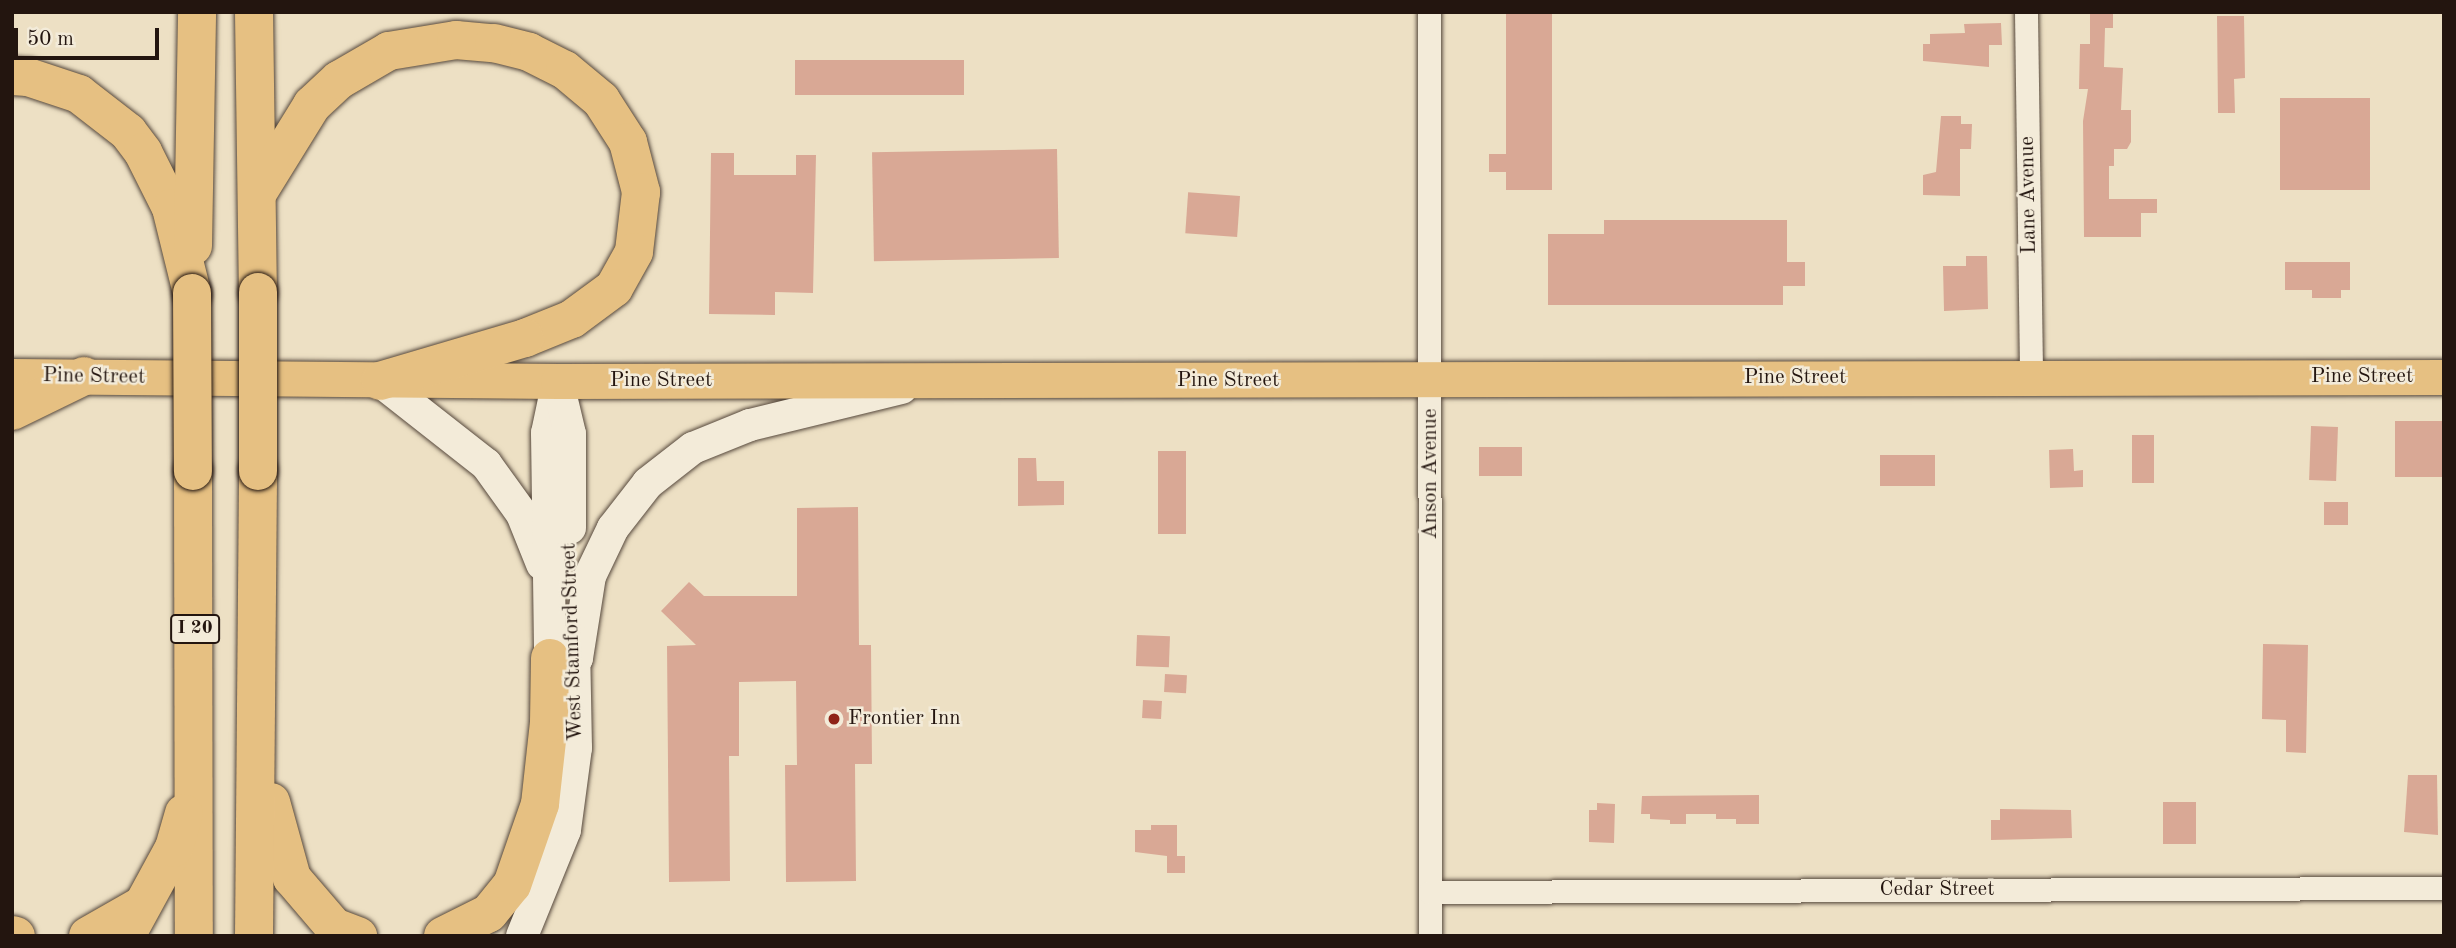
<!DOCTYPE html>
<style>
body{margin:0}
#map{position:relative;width:2456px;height:948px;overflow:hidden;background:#ede0c4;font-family:"Old Standard TT",serif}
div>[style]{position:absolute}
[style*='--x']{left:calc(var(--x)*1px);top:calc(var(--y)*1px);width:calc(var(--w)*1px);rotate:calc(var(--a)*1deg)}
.building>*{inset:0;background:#d9a895;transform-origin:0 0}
.roads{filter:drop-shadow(0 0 2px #56483c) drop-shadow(0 0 2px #56483c)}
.minor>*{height:23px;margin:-11.5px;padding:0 11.5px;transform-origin:11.5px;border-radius:11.5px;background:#f3ebd9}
.secondary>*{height:32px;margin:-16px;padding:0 16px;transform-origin:16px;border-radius:16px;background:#f3ebd9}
.primary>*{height:35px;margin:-17.5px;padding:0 17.5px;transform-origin:17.5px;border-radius:17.5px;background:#e6c082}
.motorway>*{height:38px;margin:-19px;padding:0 19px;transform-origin:19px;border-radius:19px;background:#e6c082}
.bridges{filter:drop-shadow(0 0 2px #23150f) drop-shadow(0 0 2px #23150f)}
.motorway-bridge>*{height:38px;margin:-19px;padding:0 19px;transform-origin:19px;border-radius:19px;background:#e6c082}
.dots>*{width:19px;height:19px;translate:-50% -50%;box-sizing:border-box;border:4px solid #f3ebd9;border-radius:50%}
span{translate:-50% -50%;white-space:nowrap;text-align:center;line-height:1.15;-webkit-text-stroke:5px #f3ebd9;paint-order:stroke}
.shield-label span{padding:2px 5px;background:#f3ebd9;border:2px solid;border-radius:5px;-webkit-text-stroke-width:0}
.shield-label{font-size:19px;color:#23150f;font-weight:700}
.street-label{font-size:21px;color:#23150f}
.poi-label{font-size:21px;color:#23150f}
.left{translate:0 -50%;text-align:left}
.frame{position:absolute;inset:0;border:14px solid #23150f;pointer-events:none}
.scale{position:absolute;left:14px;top:28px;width:145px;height:32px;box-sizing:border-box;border:4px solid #23150f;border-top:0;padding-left:9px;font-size:21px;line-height:24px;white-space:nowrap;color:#23150f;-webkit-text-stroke:5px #f3ebd9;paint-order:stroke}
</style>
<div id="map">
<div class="building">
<i style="clip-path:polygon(1506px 12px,1552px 12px,1552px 190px,1506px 190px,1506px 172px,1489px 172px,1489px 154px,1506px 154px)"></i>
<i style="clip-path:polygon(2090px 12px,2113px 12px,2113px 28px,2105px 28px,2104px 67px,2123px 68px,2121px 110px,2131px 110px,2131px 142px,2127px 149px,2114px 149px,2114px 166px,2109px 166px,2109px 199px,2157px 199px,2157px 213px,2141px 213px,2141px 237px,2084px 237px,2083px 121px,2088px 89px,2079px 89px,2080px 44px,2090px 44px)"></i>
<i style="clip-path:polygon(2217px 16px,2244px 16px,2245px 78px,2234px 79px,2235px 113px,2218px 113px)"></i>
<i style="clip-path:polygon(2001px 23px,2002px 45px,1989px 45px,1989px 67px,1923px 61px,1923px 44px,1930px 44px,1930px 34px,1965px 33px,1964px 24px)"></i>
<i style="left:964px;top:60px;width:35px;height:169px;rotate:90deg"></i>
<i style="left:2280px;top:98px;width:90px;height:92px"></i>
<i style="clip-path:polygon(1941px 116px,1961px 116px,1961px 124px,1972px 124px,1971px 149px,1960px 149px,1960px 196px,1923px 195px,1923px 175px,1936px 172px)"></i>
<i style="left:1057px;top:149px;width:109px;height:185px;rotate:89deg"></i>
<i style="clip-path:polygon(711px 153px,734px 153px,734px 175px,796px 175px,796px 155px,816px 155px,813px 293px,775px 292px,775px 315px,709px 314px)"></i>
<i style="left:1240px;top:196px;width:41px;height:52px;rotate:94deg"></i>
<i style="clip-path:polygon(1604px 220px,1787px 220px,1787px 262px,1805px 262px,1805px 286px,1783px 286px,1783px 305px,1548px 305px,1548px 234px,1604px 234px)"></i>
<i style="clip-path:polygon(1966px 256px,1987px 256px,1988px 309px,1944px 311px,1943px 266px,1966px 266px)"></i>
<i style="clip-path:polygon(2285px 262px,2350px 262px,2350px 290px,2341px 290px,2341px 298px,2312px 298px,2312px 290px,2285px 290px)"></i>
<i style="left:2444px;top:421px;width:56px;height:49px;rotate:90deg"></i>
<i style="left:2311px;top:426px;width:27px;height:54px;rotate:2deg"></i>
<i style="left:2132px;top:435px;width:22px;height:48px"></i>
<i style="left:1479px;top:447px;width:43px;height:29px"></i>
<i style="clip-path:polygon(2073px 449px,2074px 471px,2083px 470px,2083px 487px,2050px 488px,2049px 450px)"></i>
<i style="left:1186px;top:451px;width:83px;height:28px;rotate:90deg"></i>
<i style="left:1880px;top:455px;width:55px;height:31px"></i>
<i style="clip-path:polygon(1018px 458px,1036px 458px,1037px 481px,1064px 481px,1064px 505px,1018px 506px)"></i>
<i style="left:2348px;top:502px;width:23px;height:24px;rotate:90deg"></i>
<i style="clip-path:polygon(858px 507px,859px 645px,871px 645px,872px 764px,855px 764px,856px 881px,786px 882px,785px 765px,797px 765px,796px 681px,739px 682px,739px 756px,729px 756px,730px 881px,669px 882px,667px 646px,696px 645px,661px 611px,689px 582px,704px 596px,797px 596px,797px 508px)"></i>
<i style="left:1137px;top:635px;width:33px;height:31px;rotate:2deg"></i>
<i style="clip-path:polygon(2263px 644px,2308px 645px,2306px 753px,2286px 752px,2286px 720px,2262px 719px)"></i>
<i style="left:1165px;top:674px;width:22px;height:18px;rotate:3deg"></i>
<i style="left:1143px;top:700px;width:19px;height:18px;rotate:3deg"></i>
<i style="clip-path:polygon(2408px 775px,2437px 775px,2438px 835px,2404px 832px)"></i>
<i style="clip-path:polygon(1759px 795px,1759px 824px,1736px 824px,1736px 819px,1716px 819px,1716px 814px,1686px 814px,1686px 824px,1670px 824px,1670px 820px,1650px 819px,1650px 814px,1641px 814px,1642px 796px)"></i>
<i style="left:2163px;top:802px;width:33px;height:42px"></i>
<i style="clip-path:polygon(1597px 803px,1615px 804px,1614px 843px,1589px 842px,1589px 810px,1597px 810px)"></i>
<i style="clip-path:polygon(2000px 809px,2071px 810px,2072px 838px,1991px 840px,1991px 820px,2000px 820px)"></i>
<i style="clip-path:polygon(1151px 825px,1177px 825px,1177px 856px,1185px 856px,1185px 873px,1167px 873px,1167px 856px,1135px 852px,1135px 830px,1151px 830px)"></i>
</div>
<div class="roads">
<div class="minor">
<i style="--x:1429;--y:12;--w:924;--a:89.94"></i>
<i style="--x:2026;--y:12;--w:365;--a:89.2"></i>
<i style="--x:1430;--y:892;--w:1014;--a:-0.23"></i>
</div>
<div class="secondary">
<i style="--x:380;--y:381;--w:135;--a:38.1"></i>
<i style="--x:486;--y:464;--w:62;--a:54.2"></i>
<i style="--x:522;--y:514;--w:54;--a:68.2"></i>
<i style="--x:558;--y:381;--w:53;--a:101.9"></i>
<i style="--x:547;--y:433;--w:225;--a:89.2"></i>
<i style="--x:550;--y:658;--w:27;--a:0"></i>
<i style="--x:577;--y:658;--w:83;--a:-81"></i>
<i style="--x:590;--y:576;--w:53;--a:-64.4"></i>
<i style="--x:613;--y:528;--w:57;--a:-52.1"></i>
<i style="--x:648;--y:483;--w:57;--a:-37.9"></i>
<i style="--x:693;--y:448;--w:61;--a:-22"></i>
<i style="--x:750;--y:425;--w:156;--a:-13.7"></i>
<i style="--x:560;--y:392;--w:43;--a:76.6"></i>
<i style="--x:570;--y:434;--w:94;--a:90"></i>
<i style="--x:522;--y:936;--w:114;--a:-67.9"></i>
<i style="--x:565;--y:830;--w:83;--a:-82.4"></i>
<i style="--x:576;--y:748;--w:109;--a:-91.1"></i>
</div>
<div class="primary">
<i style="--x:12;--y:376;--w:546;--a:0.52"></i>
<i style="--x:558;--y:381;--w:1886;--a:-0.12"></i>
</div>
<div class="motorway">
<i style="--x:254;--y:12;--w:280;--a:89.2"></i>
<i style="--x:12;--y:76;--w:16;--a:4"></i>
<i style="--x:28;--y:77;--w:54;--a:18.4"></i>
<i style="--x:79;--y:94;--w:62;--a:37.8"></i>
<i style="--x:128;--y:132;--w:25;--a:53"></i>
<i style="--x:143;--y:152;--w:63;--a:63.4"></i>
<i style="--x:171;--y:208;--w:88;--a:76.1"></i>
<i style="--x:257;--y:194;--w:105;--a:-58.3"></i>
<i style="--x:312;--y:105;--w:37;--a:-43"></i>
<i style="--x:339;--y:80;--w:58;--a:-30.1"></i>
<i style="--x:389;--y:51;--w:68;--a:-9.3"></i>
<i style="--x:456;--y:40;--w:38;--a:5"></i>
<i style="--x:494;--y:43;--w:36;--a:14"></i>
<i style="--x:529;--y:52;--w:40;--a:26.6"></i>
<i style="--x:565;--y:70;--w:47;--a:39.8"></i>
<i style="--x:601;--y:100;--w:50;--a:57.3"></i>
<i style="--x:628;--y:142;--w:52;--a:75.4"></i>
<i style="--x:641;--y:192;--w:60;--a:96.7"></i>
<i style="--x:634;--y:252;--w:41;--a:119.1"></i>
<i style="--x:614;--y:288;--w:52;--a:143.6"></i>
<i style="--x:572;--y:319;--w:51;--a:158"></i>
<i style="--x:525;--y:338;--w:151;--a:163.5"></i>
<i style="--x:193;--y:246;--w:234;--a:-89"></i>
<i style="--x:12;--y:411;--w:80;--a:-25.9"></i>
<i style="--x:193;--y:471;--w:465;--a:89.9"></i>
<i style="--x:271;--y:802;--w:79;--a:74.6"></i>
<i style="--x:292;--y:878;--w:65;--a:49.4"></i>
<i style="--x:334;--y:927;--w:26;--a:21"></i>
<i style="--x:12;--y:935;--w:4;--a:14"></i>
<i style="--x:88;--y:936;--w:59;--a:-29.6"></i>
<i style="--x:126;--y:936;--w:100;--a:-61.4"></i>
<i style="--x:174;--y:848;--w:36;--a:-74"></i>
<i style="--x:254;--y:936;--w:465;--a:-89.5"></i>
<i style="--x:443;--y:936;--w:51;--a:-26.6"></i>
<i style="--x:489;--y:913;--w:36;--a:-51"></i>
<i style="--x:512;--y:885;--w:86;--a:-70.9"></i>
<i style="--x:540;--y:804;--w:81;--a:-83.7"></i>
<i style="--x:549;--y:723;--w:65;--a:-89.1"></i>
</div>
</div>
<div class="bridges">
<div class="motorway-bridge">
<i style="--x:258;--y:292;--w:179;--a:90"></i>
<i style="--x:192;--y:293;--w:178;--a:89.7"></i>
</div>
</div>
<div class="dots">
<i style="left:834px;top:719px;background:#8f2418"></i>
</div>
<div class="shield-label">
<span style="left:195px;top:629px">I 20</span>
</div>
<div class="street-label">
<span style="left:2029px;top:195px;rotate:-91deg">Lane Avenue</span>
<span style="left:94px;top:377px;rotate:1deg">Pine Street</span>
<span style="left:2362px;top:377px">Pine Street</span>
<span style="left:1795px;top:378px">Pine Street</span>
<span style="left:661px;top:381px">Pine Street</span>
<span style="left:1228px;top:381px">Pine Street</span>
<span style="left:1431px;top:474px;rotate:-90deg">Anson Avenue</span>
<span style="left:573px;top:642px;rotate:-92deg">West Stamford Street</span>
<span style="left:1937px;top:890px">Cedar Street</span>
</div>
<div class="poi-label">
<span class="left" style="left:848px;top:719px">Frontier Inn</span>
</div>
<div class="frame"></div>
<div class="scale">50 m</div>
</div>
